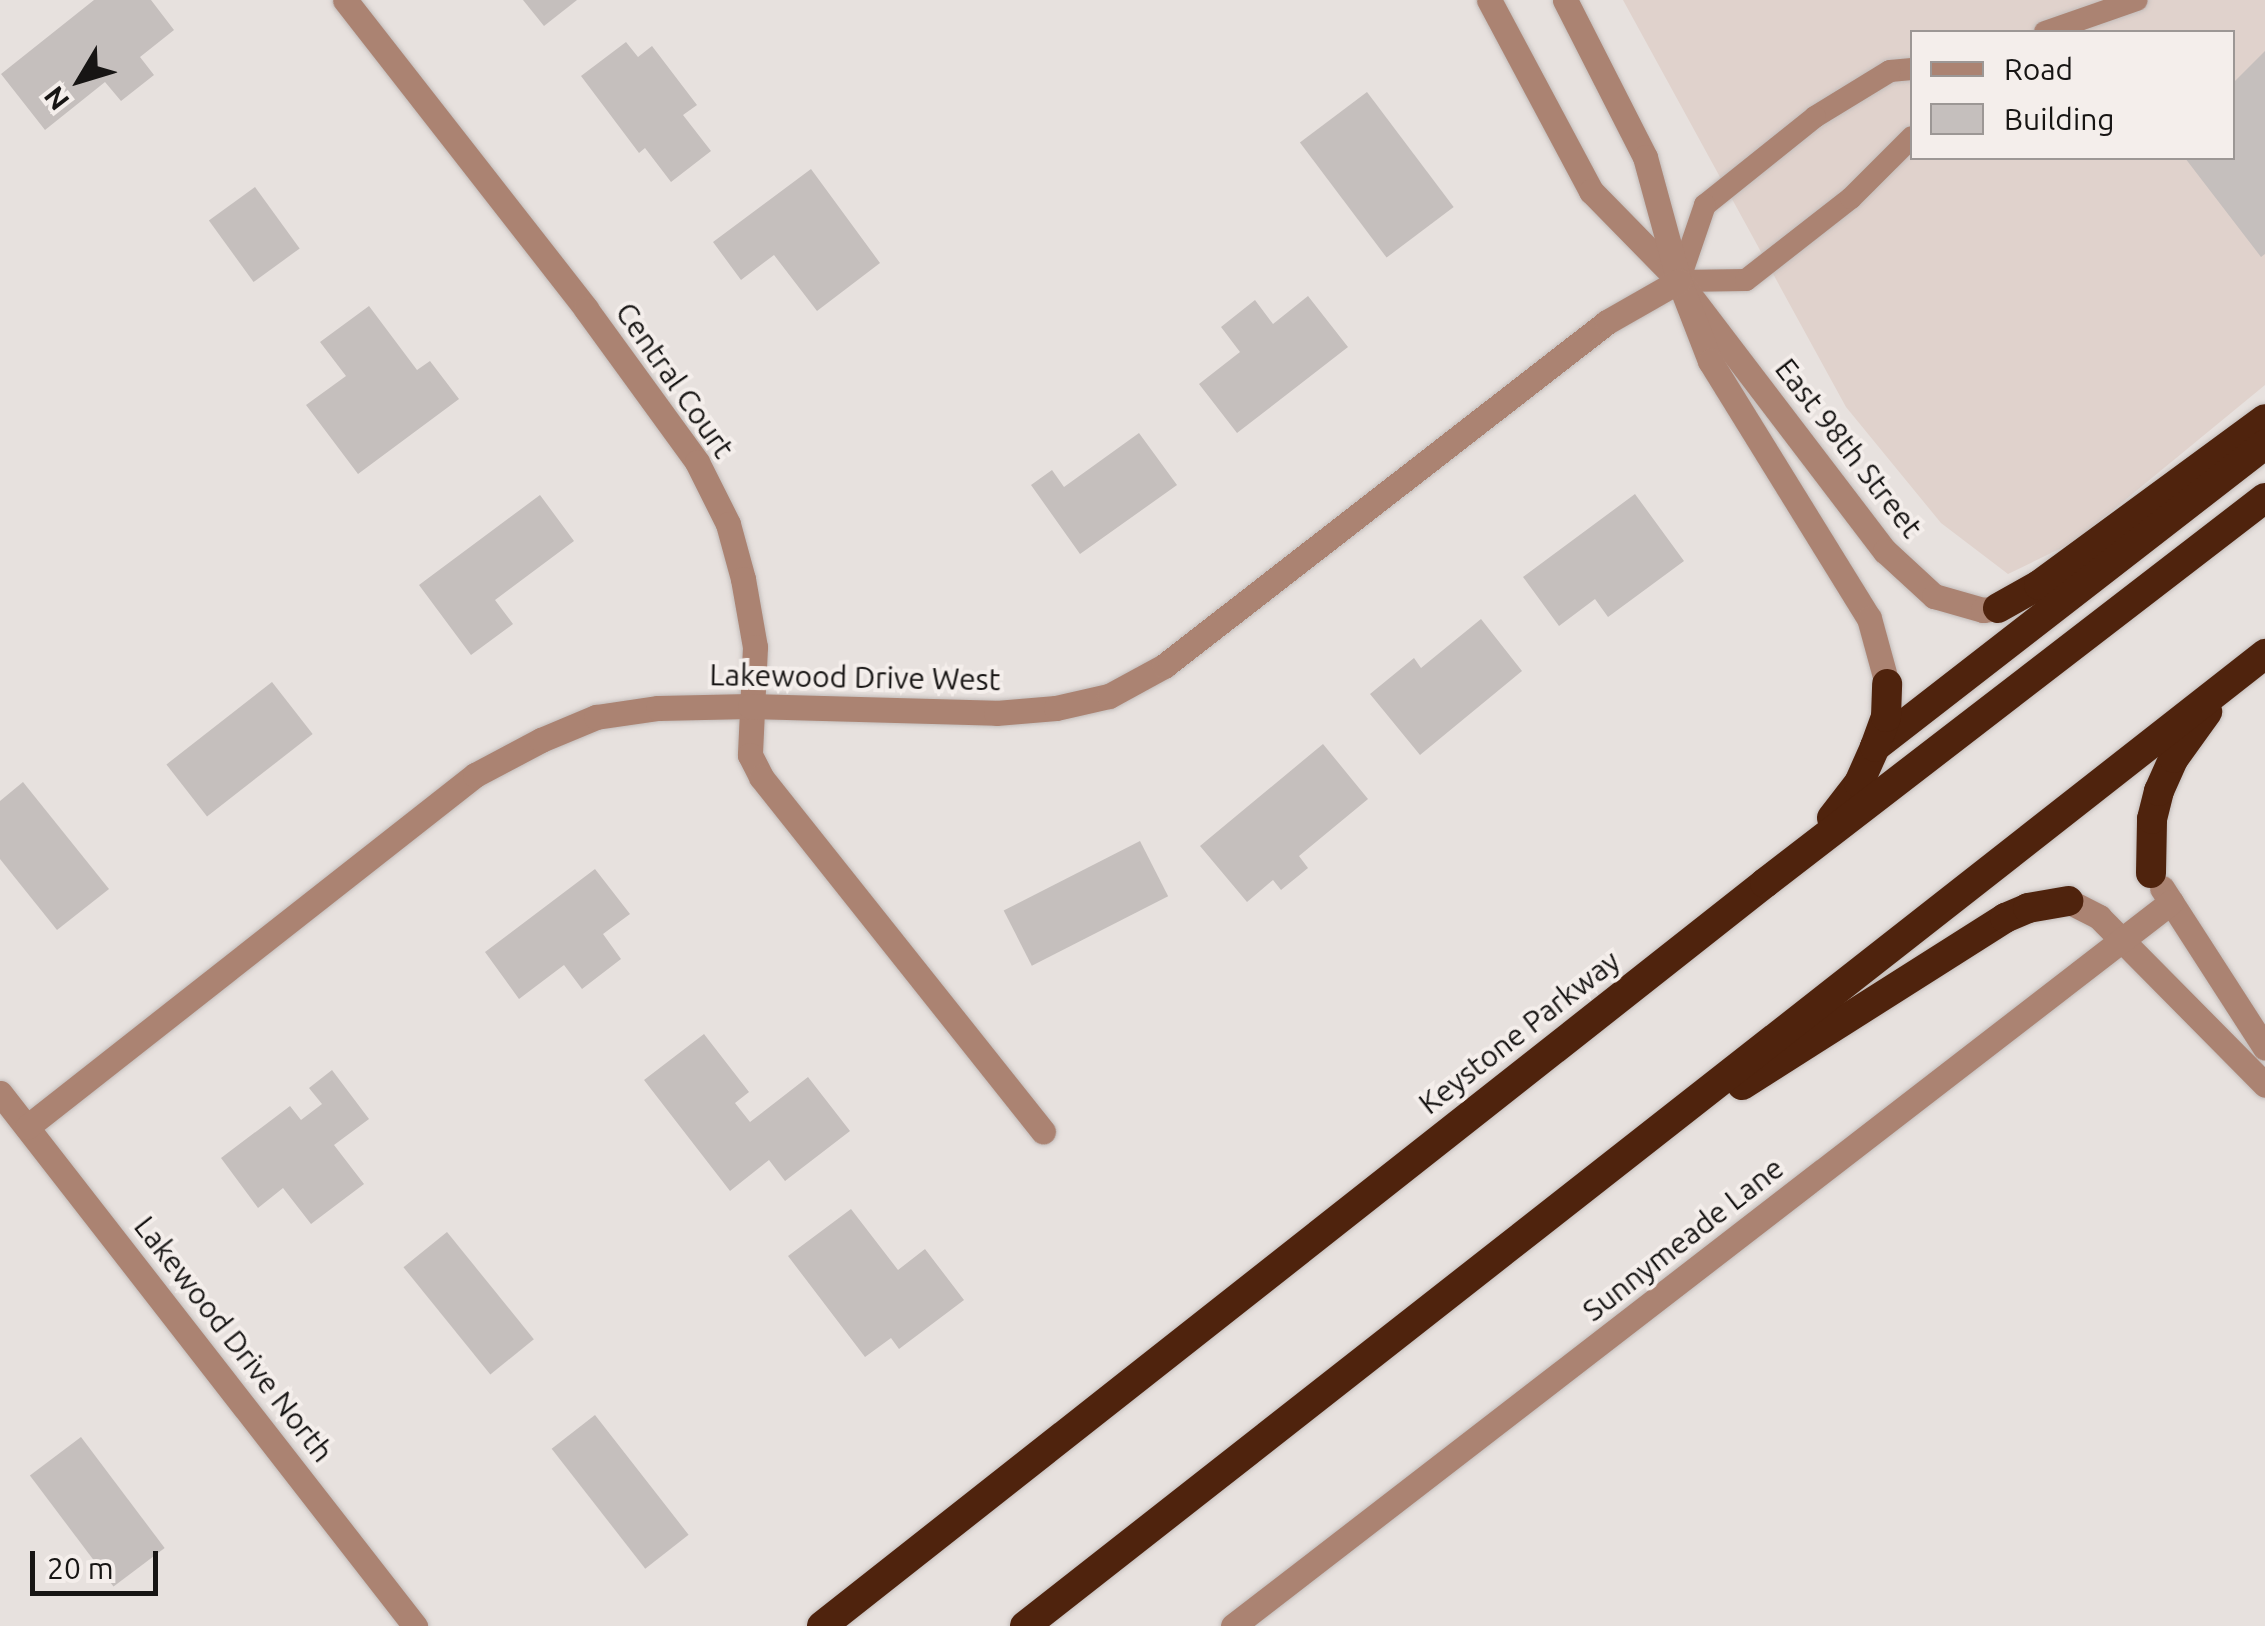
<!DOCTYPE html>
<style>
body{margin:0}
#map{position:relative;width:2265px;height:1626px;overflow:hidden;background:#e7e1de;font-family:Ubuntu,sans-serif}
div>[style]{position:absolute}
[style*='--x']{left:calc(var(--x)*1px);top:calc(var(--y)*1px);width:calc(var(--w)*1px);rotate:calc(var(--a)*1deg)}
.built>*{inset:0;background:#e0d2cc}
.building>*{inset:0;background:#c5bfbd;transform-origin:0 0}
.roads{filter:drop-shadow(0 0 2px #c2bcba) drop-shadow(0 0 2px #c2bcba)}
.service>*{height:22px;margin:-11px;padding:0 11px;transform-origin:11px;border-radius:11px;background:#ab8372}
.minor>*{height:25px;margin:-12.5px;padding:0 12.5px;transform-origin:12.5px;border-radius:12.5px;background:#ab8372}
.motorway>*{height:30px;margin:-15px;padding:0 15px;transform-origin:15px;border-radius:15px;background:#4f230d}
span{translate:-50% -50%;white-space:nowrap;text-align:center;line-height:1.15;-webkit-text-stroke:8px #f4eeeb;paint-order:stroke}
.street-label{font-size:30px;color:#171514}
.legend{position:absolute;left:1910px;top:30px;width:325px;height:130px;box-sizing:border-box;background:#f4eeeb;border:2px solid #9c9795;margin:0;padding:12px 18px;list-style:none;font-size:30px;color:#171514}
.legend li{display:flex;align-items:center;gap:20px;height:50px}
.legend b{width:50px;border:2px solid #9c9795}
.north{position:absolute;left:30px;top:30px;width:100px;height:100px;-webkit-text-stroke:8px #f4eeeb;paint-order:stroke;rotate:232deg;font-size:28px;font-weight:700;line-height:40px;text-align:center;color:#171514}
.north::after{content:'';display:block;margin:auto;width:35px;height:45px;background:#171514;clip-path:polygon(50% 0,100% 100%,50% 72%,0 100%)}
.scale{position:absolute;left:30px;top:1551px;width:128px;height:45px;box-sizing:border-box;border:5px solid #171514;border-top:0;padding-left:12px;font-size:30px;line-height:35px;white-space:nowrap;color:#171514;-webkit-text-stroke:8px #f4eeeb;paint-order:stroke}
</style>
<div id="map">
<div class="built">
<i style="clip-path:polygon(evenodd,1623px 0,2265px 0,2265px 385px,2074px 542px,2008px 574px,1941px 523px,1846px 407px,1623px 0,1912px 32px,2232px 32px,2232px 158px,1912px 158px,1912px 32px)"></i>
</div>
<div class="building">
<i style="clip-path:polygon(94px 0,151px 0,174px 30px,140px 57px,154px 75px,121px 101px,105px 82px,45px 130px,1px 74px)"></i>
<i style="clip-path:polygon(523px 0,577px 0,544px 26px)"></i>
<i style="clip-path:polygon(626px 42px,638px 57px,652px 46px,697px 105px,683px 115px,711px 151px,671px 182px,645px 148px,639px 153px,581px 76px)"></i>
<i style="clip-path:polygon(2265px 51px,2265px 254px,2261px 257px,2185px 158px,2232px 158px,2232px 84px)"></i>
<i style="left:1367px;top:92px;width:144px;height:84px;rotate:53deg"></i>
<i style="clip-path:polygon(811px 169px,880px 263px,817px 311px,774px 255px,741px 280px,713px 242px)"></i>
<i style="left:255px;top:187px;width:76px;height:57px;rotate:54deg"></i>
<i style="clip-path:polygon(1308px 296px,1348px 347px,1237px 433px,1199px 384px,1240px 352px,1221px 327px,1255px 300px,1273px 324px)"></i>
<i style="clip-path:polygon(369px 306px,417px 370px,430px 361px,459px 399px,358px 474px,306px 405px,346px 376px,320px 342px)"></i>
<i style="clip-path:polygon(1139px 433px,1177px 485px,1080px 554px,1031px 485px,1052px 470px,1064px 487px)"></i>
<i style="clip-path:polygon(1635px 494px,1684px 561px,1608px 617px,1595px 599px,1559px 626px,1523px 577px)"></i>
<i style="clip-path:polygon(540px 495px,574px 541px,495px 600px,513px 624px,471px 655px,419px 585px)"></i>
<i style="clip-path:polygon(1481px 619px,1522px 671px,1420px 755px,1370px 694px,1414px 658px,1421px 668px)"></i>
<i style="left:272px;top:682px;width:66px;height:134px;rotate:52deg"></i>
<i style="clip-path:polygon(1323px 744px,1368px 799px,1299px 856px,1308px 868px,1281px 890px,1273px 880px,1247px 902px,1200px 846px)"></i>
<i style="clip-path:polygon(23px 782px,109px 889px,57px 930px,0 859px,0 801px)"></i>
<i style="left:1140px;top:841px;width:62px;height:153px;rotate:63deg"></i>
<i style="clip-path:polygon(595px 869px,630px 914px,603px 934px,621px 959px,582px 989px,564px 965px,519px 999px,485px 952px)"></i>
<i style="clip-path:polygon(704px 1034px,749px 1092px,735px 1103px,750px 1122px,808px 1077px,850px 1131px,785px 1181px,769px 1160px,730px 1191px,644px 1080px)"></i>
<i style="clip-path:polygon(332px 1070px,369px 1119px,334px 1145px,364px 1184px,311px 1224px,283px 1188px,258px 1208px,221px 1158px,290px 1106px,301px 1120px,322px 1104px,309px 1088px)"></i>
<i style="clip-path:polygon(851px 1209px,898px 1270px,925px 1249px,964px 1300px,899px 1349px,891px 1338px,865px 1357px,788px 1256px)"></i>
<i style="left:447px;top:1232px;width:138px;height:56px;rotate:51deg"></i>
<i style="left:595px;top:1415px;width:152px;height:55px;rotate:52deg"></i>
<i style="left:81px;top:1437px;width:139px;height:64px;rotate:53deg"></i>
</div>
<div class="roads">
<div class="service">
<i style="--x:2045;--y:32;--w:97;--a:-19.2"></i>
<i style="--x:1912;--y:69;--w:22;--a:175"></i>
<i style="--x:1890;--y:71;--w:88;--a:148.5"></i>
<i style="--x:1815;--y:117;--w:141;--a:141.3"></i>
<i style="--x:1705;--y:205;--w:80;--a:108.9"></i>
<i style="--x:1679;--y:281;--w:67;--a:-0.9"></i>
<i style="--x:1746;--y:280;--w:133;--a:-38"></i>
<i style="--x:1851;--y:198;--w:86;--a:-45"></i>
</div>
<div class="minor">
<i style="--x:345;--y:0;--w:392;--a:52"></i>
<i style="--x:586;--y:309;--w:189;--a:54"></i>
<i style="--x:697;--y:462;--w:69;--a:63.4"></i>
<i style="--x:728;--y:524;--w:57;--a:74.7"></i>
<i style="--x:743;--y:579;--w:69;--a:80"></i>
<i style="--x:755;--y:647;--w:108;--a:92.7"></i>
<i style="--x:750;--y:755;--w:25;--a:63"></i>
<i style="--x:761;--y:777;--w:453;--a:51.5"></i>
<i style="--x:1489;--y:0;--w:217;--a:61.9"></i>
<i style="--x:1591;--y:191;--w:126;--a:45.6"></i>
<i style="--x:1679;--y:281;--w:340;--a:52.7"></i>
<i style="--x:1885;--y:551;--w:67;--a:42.6"></i>
<i style="--x:1934;--y:596;--w:51;--a:15.9"></i>
<i style="--x:1983;--y:610;--w:15;--a:-8"></i>
<i style="--x:1565;--y:0;--w:176;--a:63"></i>
<i style="--x:1645;--y:157;--w:129;--a:74.7"></i>
<i style="--x:1679;--y:281;--w:86;--a:68.8"></i>
<i style="--x:1710;--y:361;--w:302;--a:58.3"></i>
<i style="--x:1869;--y:618;--w:68;--a:74.7"></i>
<i style="--x:2162;--y:888;--w:190;--a:57.2"></i>
<i style="--x:2068;--y:901;--w:35;--a:27"></i>
<i style="--x:2099;--y:917;--w:236;--a:45.3"></i>
<i style="--x:0;--y:1093;--w:676;--a:52.1"></i>
<i style="--x:27;--y:1127;--w:570;--a:-38.16"></i>
<i style="--x:475;--y:775;--w:75;--a:-27.9"></i>
<i style="--x:541;--y:740;--w:60;--a:-22.7"></i>
<i style="--x:596;--y:717;--w:63;--a:-8.3"></i>
<i style="--x:658;--y:708;--w:92;--a:-1.2"></i>
<i style="--x:750;--y:706;--w:246;--a:1.6"></i>
<i style="--x:996;--y:713;--w:60;--a:-4.8"></i>
<i style="--x:1056;--y:708;--w:54;--a:-12.8"></i>
<i style="--x:1109;--y:696;--w:63;--a:-28.6"></i>
<i style="--x:1164;--y:666;--w:561;--a:-37.83"></i>
<i style="--x:1607;--y:322;--w:83;--a:-29.7"></i>
<i style="--x:1233;--y:1626;--w:1185;--a:-37.66"></i>
</div>
<div class="motorway">
<i style="--x:1998;--y:608;--w:47;--a:-29.3"></i>
<i style="--x:2039;--y:585;--w:280;--a:-36.3"></i>
<i style="--x:1875;--y:747;--w:494;--a:-37.8"></i>
<i style="--x:1832;--y:818;--w:44;--a:-52.4"></i>
<i style="--x:1859;--y:783;--w:39;--a:-66"></i>
<i style="--x:1875;--y:747;--w:32;--a:-70"></i>
<i style="--x:1886;--y:717;--w:33;--a:-88"></i>
<i style="--x:2151;--y:873;--w:54;--a:-88.9"></i>
<i style="--x:2152;--y:819;--w:29;--a:-76"></i>
<i style="--x:2159;--y:791;--w:36;--a:-66"></i>
<i style="--x:2174;--y:758;--w:57;--a:-54.3"></i>
<i style="--x:1742;--y:1085;--w:312;--a:-32.4"></i>
<i style="--x:2005;--y:918;--w:25;--a:-23"></i>
<i style="--x:2028;--y:908;--w:41;--a:-9.9"></i>
<i style="--x:822;--y:1626;--w:1201;--a:-38.23"></i>
<i style="--x:1765;--y:883;--w:631;--a:-37.6"></i>
<i style="--x:1025;--y:1626;--w:1576;--a:-38.09"></i>
</div>
</div>
<div class="street-label">
<span style="left:675px;top:380px;rotate:55deg">Central Court</span>
<span style="left:1849px;top:448px;rotate:52deg">East 98th Street</span>
<span style="left:855px;top:677px;rotate:1deg">Lakewood Drive West</span>
<span style="left:1519px;top:1032px;rotate:-38deg">Keystone Parkway</span>
<span style="left:1683px;top:1239px;rotate:-38deg">Sunnymeade Lane</span>
<span style="left:234px;top:1339px;rotate:52deg">Lakewood Drive North</span>
</div>
<ul class="legend">
<li><b style="height:12px;background:#ab8372"></b>Road</li>
<li><b style="height:28px;background:#c5bfbd"></b>Building</li>
</ul>
<div class="north">N</div>
<div class="scale">20 m</div>
</div>
